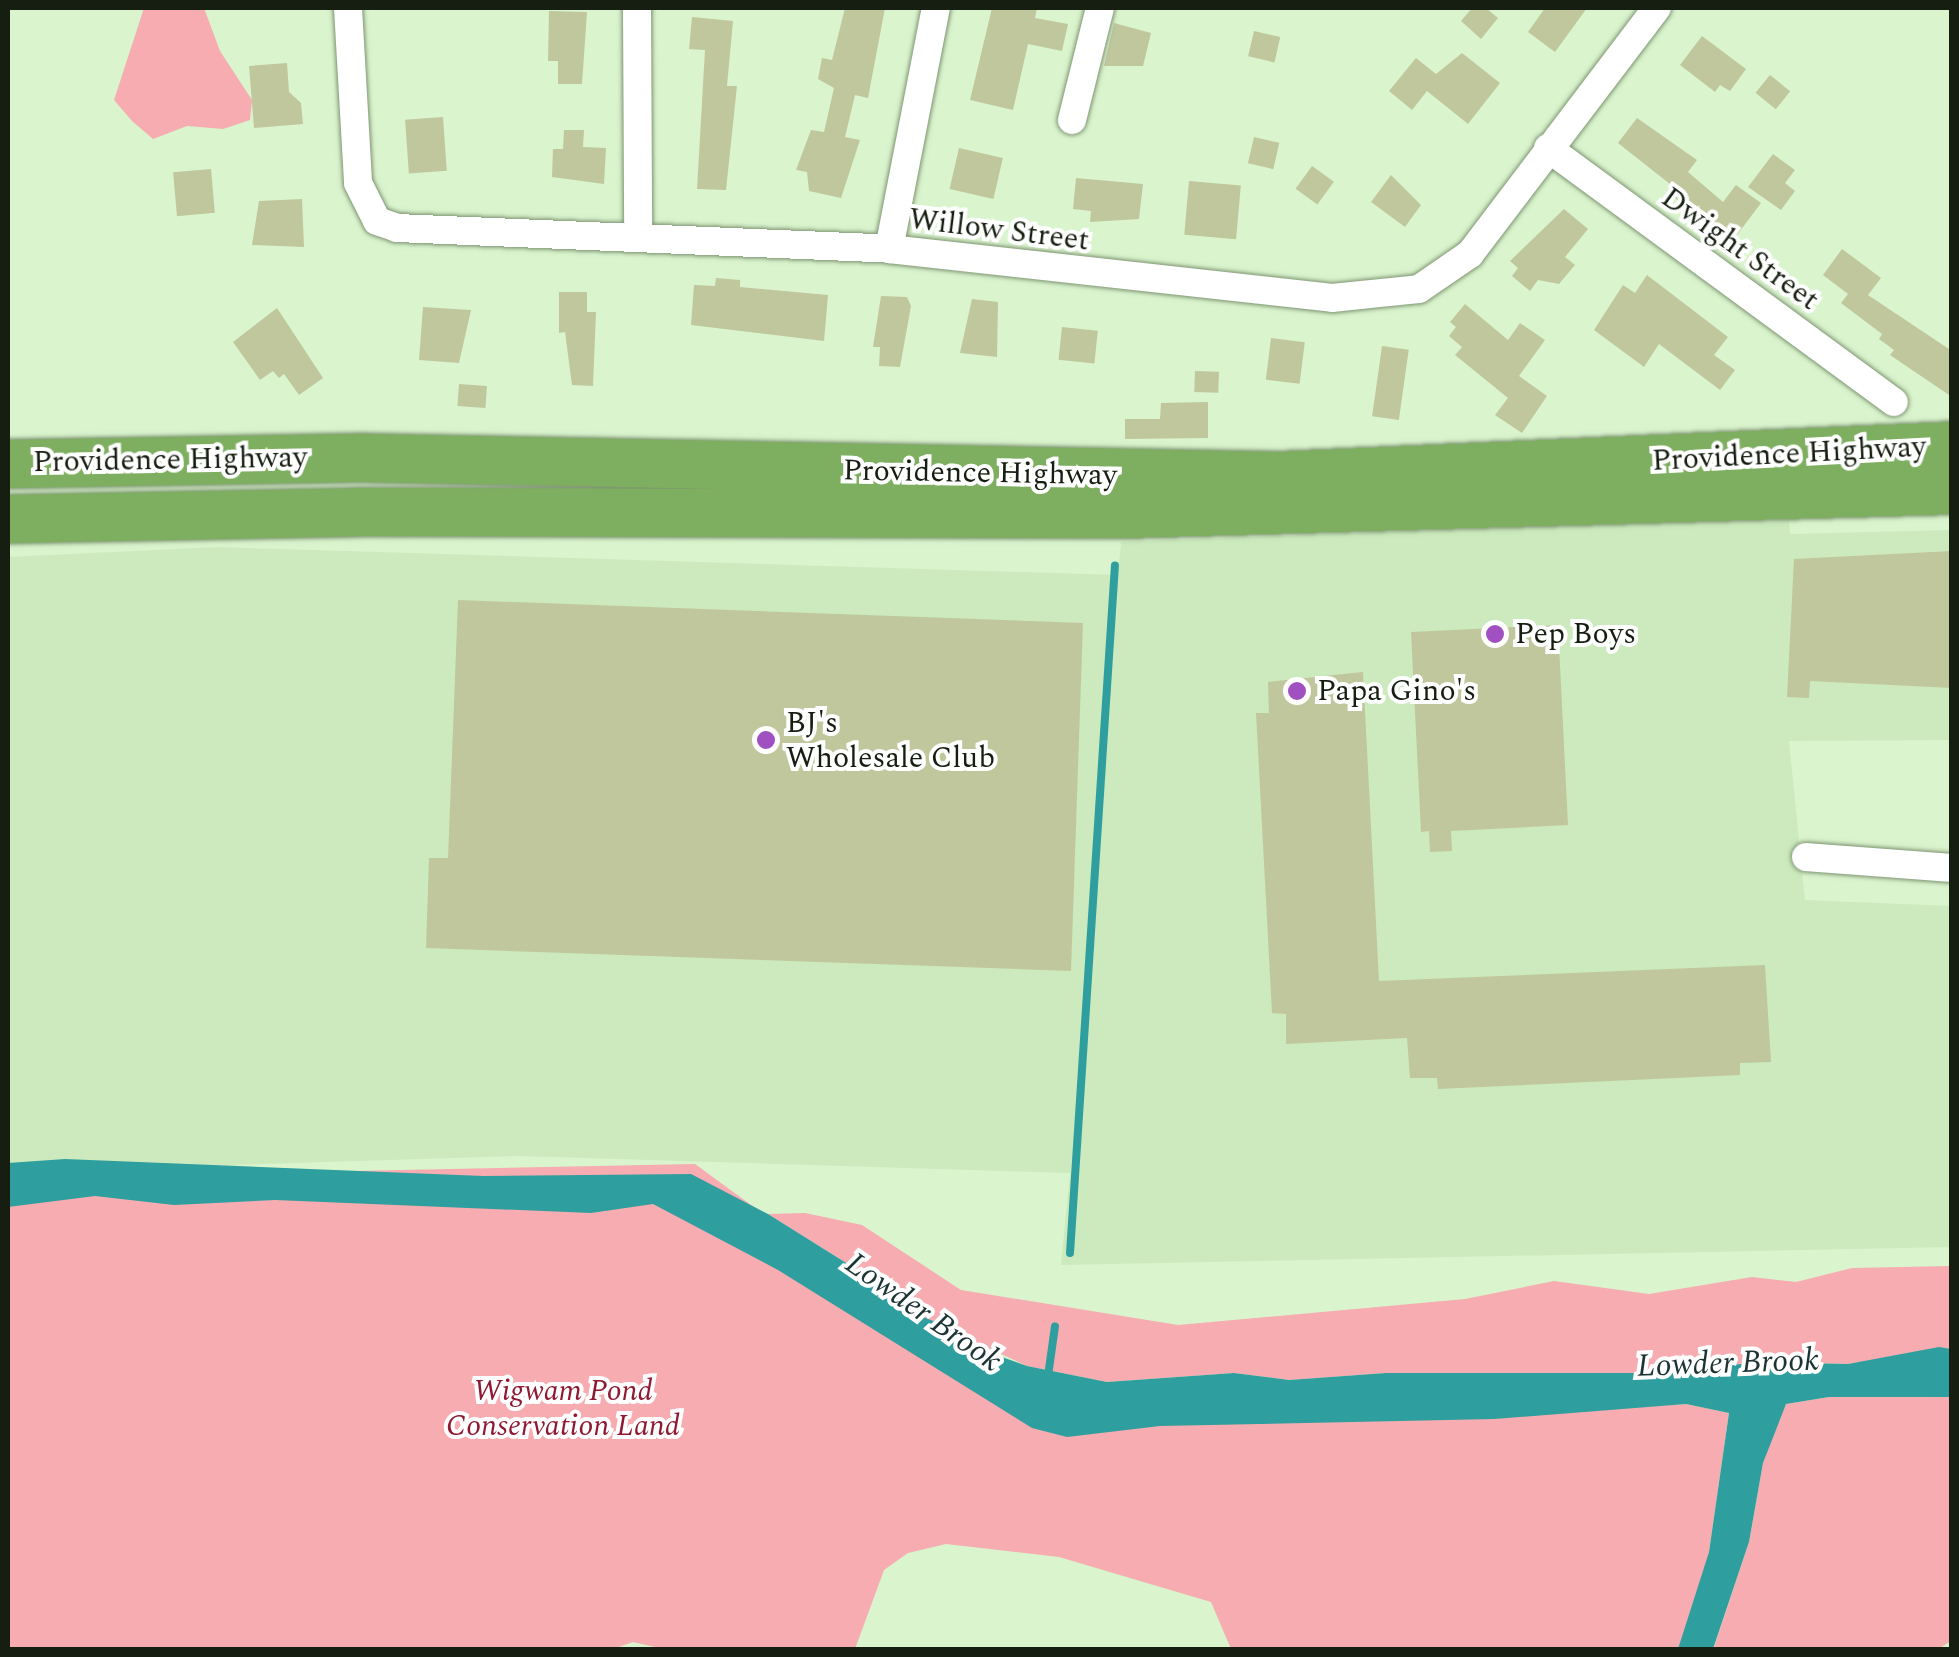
<!DOCTYPE html>
<style>
body{margin:0}
#map{position:relative;width:1959px;height:1657px;overflow:hidden;background:#daf4ce;font-family:Spectral,serif}
div>[style]{position:absolute}
[style*='--x']{left:calc(var(--x)*1px);top:calc(var(--y)*1px);width:calc(var(--w)*1px);rotate:calc(var(--a)*1deg)}
.built>*{inset:0;background:#cceabd}
.green>*{inset:0;background:#f6acb0}
.water>*{inset:0;background:#2e9e9e}
.stream>*{height:8px;margin:-4px;padding:0 4px;transform-origin:4px;border-radius:4px;background:#2e9e9e}
.building>*{inset:0;background:#c0c79d;transform-origin:0 0}
.roads{filter:drop-shadow(0 0 2px #7e9572) drop-shadow(0 0 2px #7e9572)}
.minor>*{height:28px;margin:-14px;padding:0 14px;transform-origin:14px;border-radius:14px;background:#fff}
.trunk>*{height:48px;margin:-24px;padding:0 24px;transform-origin:24px;border-radius:24px;background:#7eae60}
.dots>*{width:28px;height:28px;translate:-50% -50%;box-sizing:border-box;border:5px solid #fff;border-radius:50%}
span{translate:-50% -50%;white-space:nowrap;text-align:center;line-height:1.15;-webkit-text-stroke:8px #fff;paint-order:stroke}
.street-label{font-size:30px;color:#151e11}
.poi-label{font-size:30px;color:#151e11}
.left{translate:0 -50%;text-align:left}
.park-label{font-size:30px;color:#8f1932;font-style:italic}
.water-label{font-size:32px;color:#1c3434;font-style:italic}
.frame{position:absolute;inset:0;border:10px solid #151e11;pointer-events:none}
</style>
<div id="map">
<div class="built">
<i style="clip-path:polygon(1789px 517px,1790px 534px,1951px 530px,1951px 740px,1789px 741px,1805px 900px,1951px 906px,1951px 1247px,1061px 1265px,1070px 1173px,519px 1156px,8px 1172px,8px 557px,217px 547px,1118px 575px,1121px 542px)"></i>
</div>
<div class="green">
<i style="clip-path:polygon(144px 8px,204px 8px,220px 51px,252px 100px,250px 120px,223px 129px,187px 126px,153px 139px,132px 121px,114px 100px)"></i>
<i style="clip-path:polygon(695px 1164px,1020px 1402px,1564px 1412px,1686px 1404px,1729px 1413px,1709px 1552px,1683px 1649px,1231px 1649px,1211px 1602px,1059px 1557px,946px 1544px,908px 1553px,884px 1570px,855px 1649px,668px 1650px,633px 1642px,610px 1650px,8px 1649px,8px 1178px)"></i>
<i style="clip-path:polygon(805px 1213px,862px 1225px,961px 1290px,1178px 1325px,1465px 1299px,1554px 1281px,1649px 1294px,1752px 1277px,1796px 1282px,1852px 1268px,1951px 1266px,1951px 1349px,1848px 1364px,1759px 1362px,1657px 1373px,1386px 1373px,1289px 1380px,1234px 1373px,1107px 1382px,1027px 1366px,901px 1308px,859px 1271px,768px 1214px)"></i>
<i style="clip-path:polygon(1829px 1397px,1951px 1397px,1951px 1641px,1937px 1650px,1713px 1650px,1749px 1542px,1763px 1463px,1778px 1418px,1786px 1404px)"></i>
</div>
<div class="water">
<i style="clip-path:polygon(65px 1159px,483px 1176px,691px 1174px,768px 1214px,859px 1271px,901px 1308px,953px 1329px,974px 1347px,1027px 1366px,1107px 1382px,1234px 1373px,1289px 1380px,1386px 1373px,1657px 1373px,1759px 1362px,1848px 1364px,1939px 1347px,1951px 1349px,1951px 1397px,1829px 1397px,1786px 1404px,1763px 1463px,1749px 1542px,1713px 1649px,1678px 1649px,1709px 1552px,1729px 1413px,1686px 1404px,1494px 1419px,1160px 1426px,1067px 1437px,1032px 1428px,778px 1270px,653px 1204px,591px 1213px,275px 1200px,174px 1205px,95px 1196px,8px 1207px,8px 1163px)"></i>
</div>
<div class="stream">
<i style="--x:1070;--y:1253;--w:689;--a:-86.26"></i>
<i style="--x:1048;--y:1376;--w:50;--a:-82"></i>
</div>
<div class="building">
<i style="clip-path:polygon(845px 8px,885px 8px,868px 98px,855px 95px,845px 137px,860px 140px,841px 198px,809px 191px,807px 172px,796px 170px,811px 130px,824px 132px,834px 88px,818px 79px,822px 58px,832px 60px)"></i>
<i style="clip-path:polygon(992px 8px,1037px 8px,1035px 18px,1068px 24px,1062px 51px,1028px 44px,1013px 110px,970px 100px)"></i>
<i style="clip-path:polygon(1472px 8px,1486px 8px,1498px 18px,1481px 39px,1461px 21px)"></i>
<i style="clip-path:polygon(1545px 8px,1587px 8px,1555px 52px,1528px 32px)"></i>
<i style="clip-path:polygon(549px 11px,587px 12px,582px 84px,558px 84px,558px 61px,548px 61px)"></i>
<i style="clip-path:polygon(692px 17px,733px 21px,727px 86px,737px 86px,726px 190px,697px 189px,705px 50px,689px 49px)"></i>
<i style="clip-path:polygon(1114px 23px,1151px 33px,1143px 66px,1104px 66px)"></i>
<i style="left:1254px;top:31px;width:27px;height:26px;rotate:13deg"></i>
<i style="clip-path:polygon(1702px 36px,1746px 69px,1730px 91px,1720px 85px,1715px 92px,1680px 65px)"></i>
<i style="clip-path:polygon(1462px 53px,1500px 83px,1468px 124px,1427px 91px,1412px 110px,1389px 91px,1416px 58px,1436px 74px)"></i>
<i style="clip-path:polygon(287px 63px,289px 92px,301px 103px,303px 124px,254px 128px,249px 66px)"></i>
<i style="left:1770px;top:75px;width:26px;height:23px;rotate:39deg"></i>
<i style="left:443px;top:117px;width:54px;height:38px;rotate:86deg"></i>
<i style="clip-path:polygon(1637px 118px,1697px 160px,1688px 172px,1723px 202px,1736px 185px,1761px 203px,1737px 235px,1729px 239px,1702px 220px,1670px 194px,1675px 188px,1618px 143px)"></i>
<i style="clip-path:polygon(564px 130px,584px 130px,583px 147px,606px 148px,604px 184px,552px 177px,553px 149px,563px 149px)"></i>
<i style="left:1254px;top:137px;width:26px;height:27px;rotate:13deg"></i>
<i style="left:959px;top:148px;width:45px;height:42px;rotate:13deg"></i>
<i style="clip-path:polygon(1773px 154px,1795px 170px,1785px 183px,1795px 191px,1781px 210px,1748px 187px)"></i>
<i style="left:1312px;top:166px;width:27px;height:28px;rotate:36deg"></i>
<i style="left:211px;top:169px;width:44px;height:38px;rotate:85deg"></i>
<i style="clip-path:polygon(1391px 175px,1421px 205px,1405px 227px,1371px 202px)"></i>
<i style="clip-path:polygon(1076px 178px,1143px 184px,1139px 219px,1090px 222px,1091px 211px,1073px 209px)"></i>
<i style="left:1189px;top:181px;width:52px;height:54px;rotate:5deg"></i>
<i style="clip-path:polygon(302px 199px,304px 247px,252px 245px,259px 201px)"></i>
<i style="clip-path:polygon(1564px 209px,1588px 229px,1565px 257px,1575px 265px,1559px 284px,1538px 280px,1530px 291px,1512px 276px,1518px 268px,1510px 261px)"></i>
<i style="clip-path:polygon(1842px 249px,1881px 278px,1868px 295px,1952px 351px,1952px 397px,1890px 355px,1894px 350px,1879px 339px,1882px 334px,1841px 303px,1848px 294px,1823px 275px)"></i>
<i style="clip-path:polygon(1647px 275px,1728px 337px,1714px 355px,1735px 370px,1720px 390px,1659px 344px,1644px 367px,1594px 330px,1623px 285px,1635px 293px)"></i>
<i style="clip-path:polygon(716px 278px,740px 280px,740px 287px,828px 295px,824px 341px,691px 325px,694px 285px,715px 286px)"></i>
<i style="clip-path:polygon(559px 292px,587px 292px,587px 312px,596px 312px,593px 386px,572px 385px,565px 332px,559px 333px)"></i>
<i style="clip-path:polygon(881px 296px,907px 297px,911px 306px,900px 367px,879px 366px,880px 347px,873px 347px)"></i>
<i style="clip-path:polygon(972px 299px,998px 302px,997px 357px,960px 353px)"></i>
<i style="clip-path:polygon(1465px 304px,1508px 340px,1520px 323px,1545px 340px,1519px 376px,1547px 396px,1522px 433px,1495px 415px,1508px 398px,1455px 355px,1462px 347px,1449px 336px,1456px 327px,1450px 322px)"></i>
<i style="clip-path:polygon(423px 307px,471px 310px,459px 363px,419px 360px)"></i>
<i style="clip-path:polygon(277px 308px,323px 378px,299px 395px,284px 374px,279px 378px,273px 371px,260px 380px,233px 342px)"></i>
<i style="left:1062px;top:327px;width:36px;height:33px;rotate:6deg"></i>
<i style="left:1271px;top:338px;width:34px;height:42px;rotate:7deg"></i>
<i style="left:1382px;top:346px;width:27px;height:71px;rotate:8deg"></i>
<i style="left:1195px;top:371px;width:24px;height:21px;rotate:2deg"></i>
<i style="left:459px;top:384px;width:28px;height:22px;rotate:4deg"></i>
<i style="clip-path:polygon(1208px 402px,1208px 438px,1125px 439px,1125px 419px,1160px 419px,1161px 403px)"></i>
<i style="clip-path:polygon(1952px 551px,1952px 688px,1810px 681px,1809px 698px,1787px 697px,1794px 559px)"></i>
<i style="clip-path:polygon(458px 600px,1083px 623px,1071px 971px,426px 948px,429px 858px,448px 858px)"></i>
<i style="clip-path:polygon(1558px 625px,1568px 825px,1451px 831px,1452px 851px,1430px 852px,1429px 831px,1421px 832px,1411px 632px)"></i>
<i style="clip-path:polygon(1363px 672px,1379px 981px,1765px 965px,1771px 1062px,1740px 1063px,1740px 1075px,1438px 1089px,1437px 1078px,1410px 1078px,1407px 1038px,1286px 1044px,1286px 1014px,1272px 1013px,1256px 713px,1269px 713px,1268px 682px)"></i>
</div>
<div class="roads">
<div class="minor">
<i style="--x:348;--y:8;--w:175;--a:86.7"></i>
<i style="--x:358;--y:183;--w:42;--a:63.4"></i>
<i style="--x:377;--y:221;--w:21;--a:19"></i>
<i style="--x:397;--y:228;--w:492;--a:2.4"></i>
<i style="--x:889;--y:249;--w:446;--a:6.3"></i>
<i style="--x:1332;--y:298;--w:87;--a:-5.9"></i>
<i style="--x:1419;--y:289;--w:62;--a:-34.5"></i>
<i style="--x:1470;--y:254;--w:309;--a:-52.8"></i>
<i style="--x:637;--y:8;--w:226;--a:89.7"></i>
<i style="--x:1072;--y:120;--w:115;--a:-76"></i>
<i style="--x:1548;--y:148;--w:429;--a:36.3"></i>
<i style="--x:889;--y:249;--w:246;--a:-79"></i>
<i style="--x:1806;--y:857;--w:146;--a:4.3"></i>
</div>
<div class="trunk">
<i style="--x:8;--y:464;--w:357;--a:-1"></i>
<i style="--x:365;--y:458;--w:912;--a:1.13"></i>
<i style="--x:1277;--y:476;--w:676;--a:-2.54"></i>
<i style="--x:8;--y:519;--w:350;--a:-1.1"></i>
<i style="--x:358;--y:512;--w:768;--a:0.15"></i>
<i style="--x:1126;--y:514;--w:826;--a:-1.66"></i>
</div>
</div>
<div class="dots">
<i style="left:1495px;top:634px;background:#a050c0"></i>
<i style="left:1297px;top:691px;background:#a050c0"></i>
<i style="left:766px;top:740px;background:#a050c0"></i>
</div>
<div class="street-label">
<span style="left:999px;top:230px;rotate:7deg">Willow Street</span>
<span style="left:1740px;top:249px;rotate:36deg">Dwight Street</span>
<span style="left:1789px;top:454px;rotate:-3deg">Providence Highway</span>
<span style="left:170px;top:460px;rotate:-1deg">Providence Highway</span>
<span style="left:980px;top:473px;rotate:1deg">Providence Highway</span>
</div>
<div class="poi-label">
<span class="left" style="left:1515px;top:634px">Pep Boys</span>
<span class="left" style="left:1317px;top:691px">Papa Gino's</span>
<span class="left" style="left:786px;top:740px">BJ's<br>Wholesale Club</span>
</div>
<div class="park-label">
<span style="left:563px;top:1408px">Wigwam Pond<br>Conservation Land</span>
</div>
<div class="water-label">
<span style="left:923px;top:1313px;rotate:35deg">Lowder Brook</span>
<span style="left:1728px;top:1364px;rotate:-2deg">Lowder Brook</span>
</div>
<div class="frame"></div>
</div>
